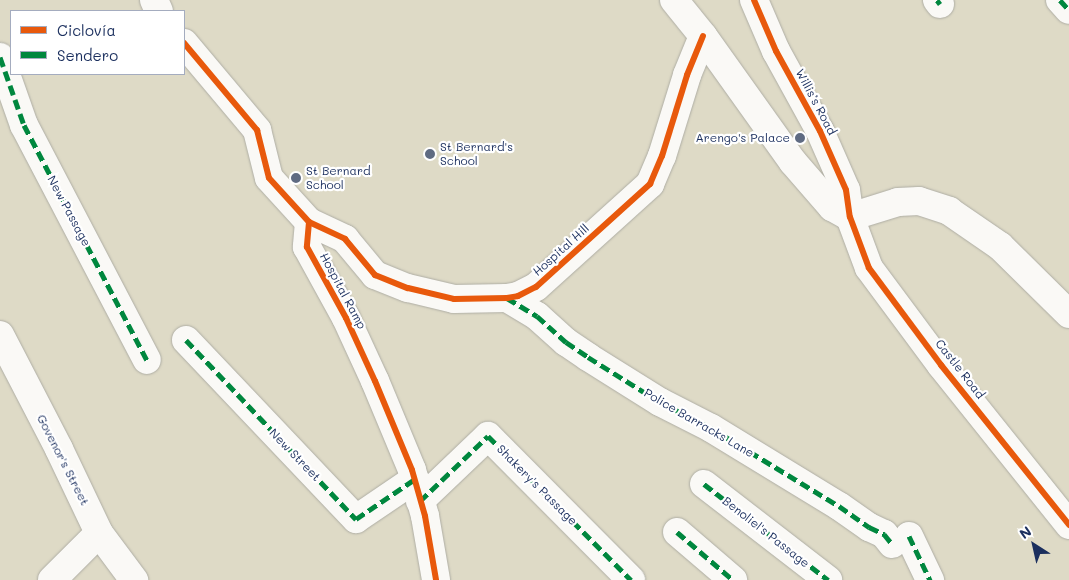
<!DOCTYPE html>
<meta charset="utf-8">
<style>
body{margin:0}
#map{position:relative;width:1069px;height:580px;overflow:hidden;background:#dedac6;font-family:Mali,sans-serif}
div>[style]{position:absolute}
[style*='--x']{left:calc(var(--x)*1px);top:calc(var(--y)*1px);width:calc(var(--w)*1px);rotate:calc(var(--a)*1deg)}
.roads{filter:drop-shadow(0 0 1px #aeada4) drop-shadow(0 0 1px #aeada4)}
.minor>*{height:28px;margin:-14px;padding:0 14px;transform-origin:14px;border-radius:14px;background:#faf9f6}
.quiet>*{height:5px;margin-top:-2.5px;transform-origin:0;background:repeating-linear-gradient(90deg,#00873e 0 10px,transparent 0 15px)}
.cycleway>*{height:6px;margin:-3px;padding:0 3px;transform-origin:3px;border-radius:3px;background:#e8590c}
.dots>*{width:14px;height:14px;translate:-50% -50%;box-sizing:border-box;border:2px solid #fff;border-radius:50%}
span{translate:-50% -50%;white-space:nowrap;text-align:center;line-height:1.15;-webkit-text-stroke:4.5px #fff;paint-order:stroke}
.street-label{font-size:12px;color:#1b2f5e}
.poi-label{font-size:12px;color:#1b2f5e}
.right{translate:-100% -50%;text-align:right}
.left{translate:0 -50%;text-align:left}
.legend{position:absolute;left:10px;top:10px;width:175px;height:65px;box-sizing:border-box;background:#fff;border:1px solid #a4acbf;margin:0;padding:6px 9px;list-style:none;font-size:15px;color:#1b2f5e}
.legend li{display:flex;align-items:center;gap:10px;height:25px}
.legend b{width:25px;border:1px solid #a4acbf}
.north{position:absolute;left:1009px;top:520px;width:50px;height:50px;-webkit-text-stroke:4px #fff;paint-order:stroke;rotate:325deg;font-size:14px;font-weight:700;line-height:20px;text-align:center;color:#1b2f5e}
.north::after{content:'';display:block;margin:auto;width:18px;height:22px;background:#1b2f5e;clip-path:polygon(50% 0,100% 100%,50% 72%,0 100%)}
</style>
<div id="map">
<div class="roads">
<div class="minor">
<i style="--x:154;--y:0;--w:12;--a:66"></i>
<i style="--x:674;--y:0;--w:46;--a:51.1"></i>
<i style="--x:703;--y:36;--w:155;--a:54.5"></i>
<i style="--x:793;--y:162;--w:60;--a:49.1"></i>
<i style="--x:832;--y:207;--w:21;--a:29"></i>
<i style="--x:754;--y:0;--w:56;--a:66.7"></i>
<i style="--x:776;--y:51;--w:91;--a:61.2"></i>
<i style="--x:820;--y:131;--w:64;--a:66.2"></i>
<i style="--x:846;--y:190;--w:27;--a:82"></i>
<i style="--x:850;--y:217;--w:54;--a:69.6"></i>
<i style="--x:869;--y:268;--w:121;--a:53.4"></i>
<i style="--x:941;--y:365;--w:205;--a:51.3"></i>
<i style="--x:937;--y:0;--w:5;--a:53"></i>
<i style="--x:1060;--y:0;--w:13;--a:48"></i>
<i style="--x:184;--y:43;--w:114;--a:50"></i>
<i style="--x:257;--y:130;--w:49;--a:76"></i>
<i style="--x:269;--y:178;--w:59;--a:47.7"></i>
<i style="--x:309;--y:222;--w:25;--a:95"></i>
<i style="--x:307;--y:247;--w:81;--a:61.2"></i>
<i style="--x:346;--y:318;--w:69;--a:65.3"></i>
<i style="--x:375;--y:381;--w:96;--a:67.4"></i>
<i style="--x:412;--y:470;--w:48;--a:74.2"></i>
<i style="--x:425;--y:516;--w:65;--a:80.2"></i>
<i style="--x:0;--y:57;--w:72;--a:70.6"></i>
<i style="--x:24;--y:125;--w:265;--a:62.4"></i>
<i style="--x:850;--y:217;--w:50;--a:-17.4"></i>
<i style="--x:898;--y:202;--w:21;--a:-3"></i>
<i style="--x:919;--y:201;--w:32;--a:18"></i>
<i style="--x:949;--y:211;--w:62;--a:34.5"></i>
<i style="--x:1000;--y:246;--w:97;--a:44.6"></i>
<i style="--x:309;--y:222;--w:40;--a:25"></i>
<i style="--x:345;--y:239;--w:47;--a:50.2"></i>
<i style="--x:375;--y:275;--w:35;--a:22"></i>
<i style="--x:408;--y:288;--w:47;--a:13.4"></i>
<i style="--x:454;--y:299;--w:53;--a:-1.1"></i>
<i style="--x:507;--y:298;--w:11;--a:-10"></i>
<i style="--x:518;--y:296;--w:20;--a:-27"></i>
<i style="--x:536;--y:287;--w:154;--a:-42.1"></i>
<i style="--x:650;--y:184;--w:30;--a:-67"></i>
<i style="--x:662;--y:156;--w:85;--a:-72.8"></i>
<i style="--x:687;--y:75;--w:42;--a:-67.7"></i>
<i style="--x:507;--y:298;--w:35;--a:31"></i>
<i style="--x:537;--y:316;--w:39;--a:42"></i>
<i style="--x:566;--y:342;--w:27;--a:34"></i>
<i style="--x:588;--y:357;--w:85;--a:32"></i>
<i style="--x:660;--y:402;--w:57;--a:27"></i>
<i style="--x:711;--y:428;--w:150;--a:31.4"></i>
<i style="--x:839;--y:506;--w:37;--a:35"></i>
<i style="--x:869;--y:527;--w:17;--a:25"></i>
<i style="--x:884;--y:534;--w:13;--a:51"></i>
<i style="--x:0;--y:335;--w:128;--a:62.6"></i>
<i style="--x:59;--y:449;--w:93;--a:64.5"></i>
<i style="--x:99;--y:533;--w:59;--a:53.3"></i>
<i style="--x:186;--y:340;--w:247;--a:46.5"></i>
<i style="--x:356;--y:519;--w:71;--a:-34.1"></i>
<i style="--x:704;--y:484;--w:157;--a:37.7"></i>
<i style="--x:420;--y:501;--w:94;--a:-43.7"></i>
<i style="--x:488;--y:436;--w:203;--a:45.2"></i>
<i style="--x:677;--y:532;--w:74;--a:40.6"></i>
<i style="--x:909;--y:536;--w:49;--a:64.5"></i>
<i style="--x:52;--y:580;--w:66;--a:-45"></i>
</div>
</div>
<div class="quiet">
<i style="--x:937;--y:0;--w:5;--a:53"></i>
<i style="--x:1060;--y:0;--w:13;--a:48"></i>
<i style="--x:0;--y:57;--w:72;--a:70.6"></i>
<i style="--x:24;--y:125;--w:265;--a:62.4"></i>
<i style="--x:507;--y:298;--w:35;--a:31"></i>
<i style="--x:537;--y:316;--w:39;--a:42"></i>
<i style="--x:566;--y:342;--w:27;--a:34"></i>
<i style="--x:588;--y:357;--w:85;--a:32"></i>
<i style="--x:660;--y:402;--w:57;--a:27"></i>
<i style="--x:711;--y:428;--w:150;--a:31.4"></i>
<i style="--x:839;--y:506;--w:37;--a:35"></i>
<i style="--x:869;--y:527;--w:17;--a:25"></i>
<i style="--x:884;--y:534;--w:13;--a:51"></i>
<i style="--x:186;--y:340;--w:247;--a:46.5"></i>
<i style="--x:356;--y:519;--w:71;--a:-34.1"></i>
<i style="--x:704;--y:484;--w:157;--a:37.7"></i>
<i style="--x:420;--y:501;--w:94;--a:-43.7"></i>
<i style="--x:488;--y:436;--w:203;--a:45.2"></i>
<i style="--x:677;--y:532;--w:74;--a:40.6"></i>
<i style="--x:909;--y:536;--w:49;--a:64.5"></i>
</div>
<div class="cycleway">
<i style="--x:754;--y:0;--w:56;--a:66.7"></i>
<i style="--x:776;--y:51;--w:91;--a:61.2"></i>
<i style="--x:820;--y:131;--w:64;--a:66.2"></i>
<i style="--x:846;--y:190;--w:27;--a:82"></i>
<i style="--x:850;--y:217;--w:54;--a:69.6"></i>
<i style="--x:869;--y:268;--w:121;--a:53.4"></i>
<i style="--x:941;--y:365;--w:205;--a:51.3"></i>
<i style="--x:184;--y:43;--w:114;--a:50"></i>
<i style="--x:257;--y:130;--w:49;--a:76"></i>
<i style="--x:269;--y:178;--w:59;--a:47.7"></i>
<i style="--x:309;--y:222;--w:25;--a:95"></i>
<i style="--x:307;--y:247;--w:81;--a:61.2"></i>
<i style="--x:346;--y:318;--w:69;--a:65.3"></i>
<i style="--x:375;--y:381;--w:96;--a:67.4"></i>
<i style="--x:412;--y:470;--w:48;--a:74.2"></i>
<i style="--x:425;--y:516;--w:65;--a:80.2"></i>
<i style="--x:309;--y:222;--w:40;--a:25"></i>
<i style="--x:345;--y:239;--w:47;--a:50.2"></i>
<i style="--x:375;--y:275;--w:35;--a:22"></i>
<i style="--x:408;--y:288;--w:47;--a:13.4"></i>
<i style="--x:454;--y:299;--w:53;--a:-1.1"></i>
<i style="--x:507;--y:298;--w:11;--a:-10"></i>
<i style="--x:518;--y:296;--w:20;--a:-27"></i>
<i style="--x:536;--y:287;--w:154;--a:-42.1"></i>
<i style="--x:650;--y:184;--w:30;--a:-67"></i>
<i style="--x:662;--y:156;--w:85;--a:-72.8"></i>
<i style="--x:687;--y:75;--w:42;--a:-67.7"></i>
</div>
<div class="dots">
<i style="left:800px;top:138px;background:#5f6b82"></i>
<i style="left:430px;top:154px;background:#5f6b82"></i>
<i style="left:296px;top:178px;background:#5f6b82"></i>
</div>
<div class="street-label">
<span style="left:816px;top:102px;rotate:62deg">Willis’s Road</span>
<span style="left:69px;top:211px;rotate:62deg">New Passage</span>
<span style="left:561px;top:250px;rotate:-42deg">Hospital Hill</span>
<span style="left:343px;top:291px;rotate:62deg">Hospital Ramp</span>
<span style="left:960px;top:369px;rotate:52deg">Castle Road</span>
<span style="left:699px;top:423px;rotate:30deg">Police Barracks Lane</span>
<span style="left:295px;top:455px;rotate:46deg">New Street</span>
<span style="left:63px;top:460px;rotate:63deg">Govenor's Street</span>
<span style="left:537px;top:485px;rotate:45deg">Shakery's Passage</span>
<span style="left:766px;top:532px;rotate:38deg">Benoliel's Passage</span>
</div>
<div class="poi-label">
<span class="right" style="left:790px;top:138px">Arengo's Palace</span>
<span class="left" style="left:440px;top:154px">St Bernard's<br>School</span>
<span class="left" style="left:306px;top:178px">St Bernard<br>School</span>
</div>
<ul class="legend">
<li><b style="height:6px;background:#e8590c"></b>Ciclovía</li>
<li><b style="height:6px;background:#00873e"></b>Sendero</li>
</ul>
<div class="north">N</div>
</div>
